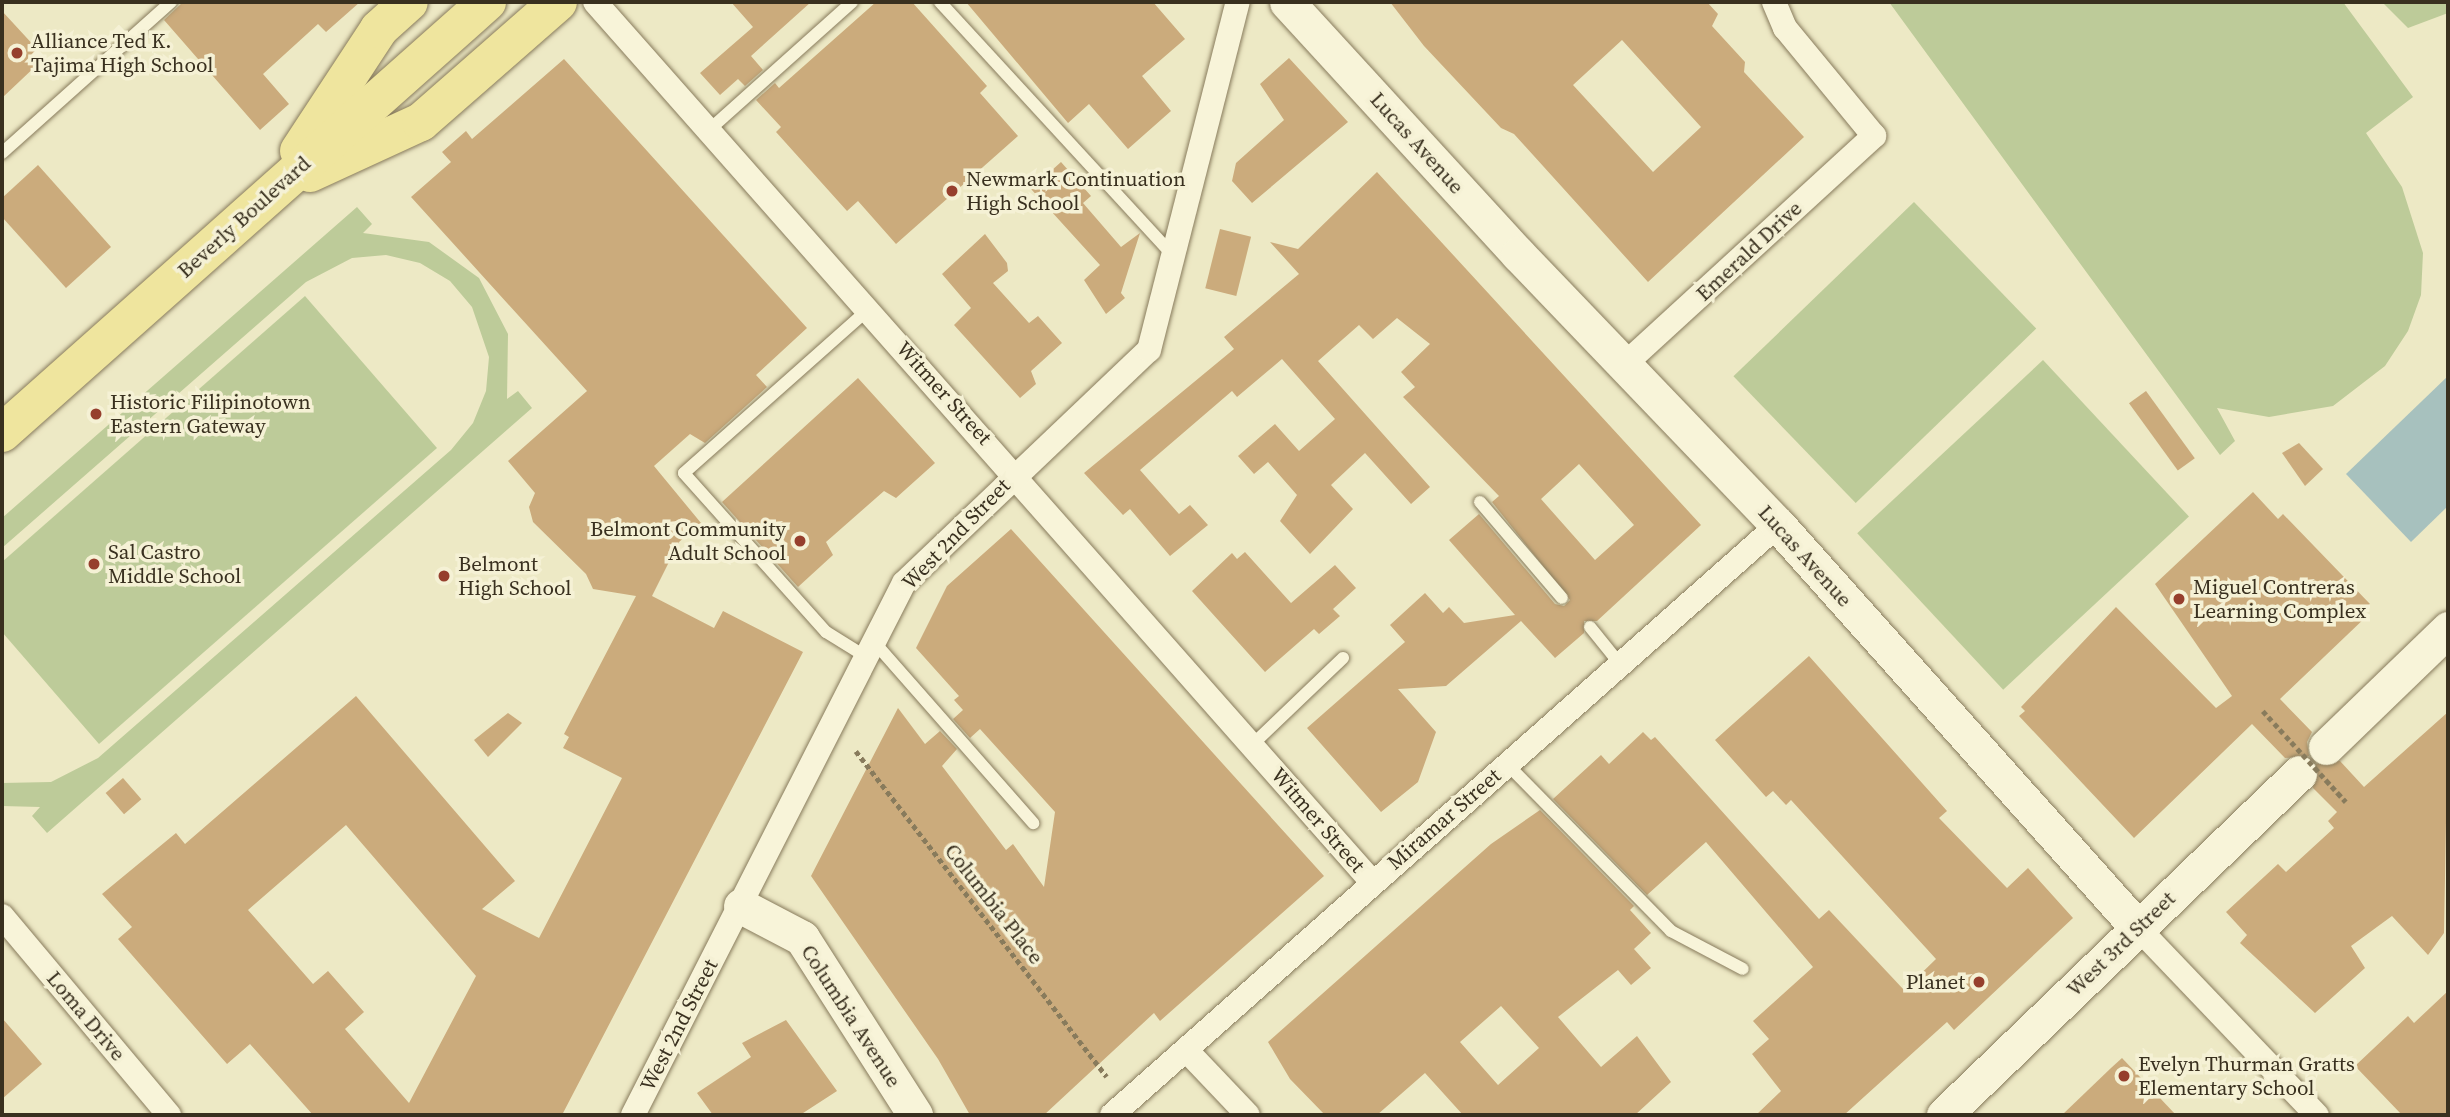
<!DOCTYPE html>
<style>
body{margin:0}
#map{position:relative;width:2450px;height:1117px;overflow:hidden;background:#ede9c5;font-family:"Source Serif 4",serif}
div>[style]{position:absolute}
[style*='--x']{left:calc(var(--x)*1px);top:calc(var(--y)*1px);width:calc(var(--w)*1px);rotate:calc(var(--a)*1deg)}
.green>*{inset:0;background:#bdcb99;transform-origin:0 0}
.water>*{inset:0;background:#a7c1be}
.building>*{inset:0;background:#cbab7c;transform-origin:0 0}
.path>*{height:4.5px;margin-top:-2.25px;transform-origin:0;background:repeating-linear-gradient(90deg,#887b5c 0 5px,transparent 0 8.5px)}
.roads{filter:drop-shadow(0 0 2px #887b5c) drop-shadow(0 0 2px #887b5c)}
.lane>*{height:12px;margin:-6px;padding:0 6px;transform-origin:6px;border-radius:6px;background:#f8f4d9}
.street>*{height:24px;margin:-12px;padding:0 12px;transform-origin:12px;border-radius:12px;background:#f8f4d9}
.secondary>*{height:35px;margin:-17.5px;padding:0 17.5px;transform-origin:17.5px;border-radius:17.5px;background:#f8f4d9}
.primary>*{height:38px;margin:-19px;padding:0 19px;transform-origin:19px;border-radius:19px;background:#efe59e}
.path-bridge>*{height:4.5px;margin-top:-2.25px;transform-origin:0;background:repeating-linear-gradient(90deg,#887b5c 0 5px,transparent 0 8.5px)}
.dots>*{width:19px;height:19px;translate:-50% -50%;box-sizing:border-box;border:4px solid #f5f1d5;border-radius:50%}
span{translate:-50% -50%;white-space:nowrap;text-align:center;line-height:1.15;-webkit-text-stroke:7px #f5f1d5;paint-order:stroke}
.poi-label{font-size:21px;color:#39301f}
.left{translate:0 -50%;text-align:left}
.right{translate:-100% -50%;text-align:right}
.street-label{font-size:21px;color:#39301f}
.frame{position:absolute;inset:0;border:4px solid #39301f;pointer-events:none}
</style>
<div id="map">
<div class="green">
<i style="clip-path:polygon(1889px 2px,2343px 2px,2413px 97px,2366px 133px,2402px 187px,2423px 253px,2421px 295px,2408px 331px,2385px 366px,2333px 406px,2269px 417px,2217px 408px,2235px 441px,2220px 455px)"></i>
<i style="clip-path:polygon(2382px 2px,2448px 2px,2448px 13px,2408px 28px)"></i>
<i style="left:1914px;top:202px;width:176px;height:251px;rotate:46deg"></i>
<i style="clip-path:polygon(357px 207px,372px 224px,363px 233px,429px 242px,479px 278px,508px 334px,507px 399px,518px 391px,532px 408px,47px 833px,32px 816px,40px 807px,2px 806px,2px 783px,51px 782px,98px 758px,451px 450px,473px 423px,486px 391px,489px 357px,472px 307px,450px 281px,420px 263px,386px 255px,352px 258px,306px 282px,2px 548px,2px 518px)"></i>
<i style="clip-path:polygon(305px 296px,437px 448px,99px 744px,2px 632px,2px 562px)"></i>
<i style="left:2043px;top:360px;width:214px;height:254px;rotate:47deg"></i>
</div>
<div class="water">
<i style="clip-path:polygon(2448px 376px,2448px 506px,2411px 542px,2346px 474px)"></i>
</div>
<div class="building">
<i style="clip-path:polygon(183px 2px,360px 2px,326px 32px,318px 24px,263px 74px,289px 104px,260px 130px,164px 20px)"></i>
<i style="clip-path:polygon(731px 2px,811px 2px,751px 56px,763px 70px,745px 86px,738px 79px,720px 95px,700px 73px,753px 27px)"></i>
<i style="clip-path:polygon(876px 2px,912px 2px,987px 86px,980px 93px,1018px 136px,896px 244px,858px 201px,847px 211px,776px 132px,781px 127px,756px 100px,775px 83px,779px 88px)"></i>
<i style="clip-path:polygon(966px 2px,1153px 2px,1185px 39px,1142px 76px,1171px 111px,1128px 149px,1089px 104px,1068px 123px)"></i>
<i style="clip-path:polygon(evenodd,1390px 2px,1707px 2px,1718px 14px,1712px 26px,1745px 62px,1744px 72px,1804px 137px,1648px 282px,1514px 134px,1501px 128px,1424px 46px,1390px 2px,1622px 40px,1701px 127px,1653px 172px,1573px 85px,1622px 40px)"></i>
<i style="clip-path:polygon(2px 11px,37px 49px,29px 57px,39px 63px,2px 98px)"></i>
<i style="clip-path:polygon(1289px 58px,1348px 122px,1252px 203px,1232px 181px,1236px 163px,1284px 120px,1260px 84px)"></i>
<i style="clip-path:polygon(evenodd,564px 59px,807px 328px,756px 375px,767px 387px,705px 443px,690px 434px,654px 466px,701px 523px,679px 542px,652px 596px,714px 628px,723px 611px,803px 652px,562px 1115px,313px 1115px,250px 1044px,227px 1064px,118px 939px,132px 927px,102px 894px,176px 833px,185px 844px,356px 696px,515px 881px,482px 909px,539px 938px,622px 778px,563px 748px,569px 737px,564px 734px,636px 596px,593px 589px,586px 574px,533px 522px,529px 507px,535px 493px,508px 461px,587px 391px,411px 197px,451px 162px,442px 152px,466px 131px,472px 139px,564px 59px,346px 825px,476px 976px,409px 1103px,345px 1029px,364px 1012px,328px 971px,313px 984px,248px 910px,346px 825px)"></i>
<i style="clip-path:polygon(1061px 162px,1091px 196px,1083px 203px,1121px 247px,1140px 233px,1121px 293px,1125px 298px,1106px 314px,1084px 280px,1100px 265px,1031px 189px)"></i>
<i style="clip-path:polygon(38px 165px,111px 247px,66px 288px,2px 217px,2px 198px)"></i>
<i style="clip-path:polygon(evenodd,1377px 172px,1701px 525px,1597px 621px,1584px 621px,1584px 633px,1555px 658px,1521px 621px,1446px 686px,1398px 689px,1436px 732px,1418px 782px,1381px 812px,1307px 728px,1405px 642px,1390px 625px,1425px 593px,1443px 613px,1449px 607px,1464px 623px,1515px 615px,1449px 540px,1479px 514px,1555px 604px,1564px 606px,1570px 600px,1492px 502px,1499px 496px,1403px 397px,1415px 387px,1401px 372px,1430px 344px,1397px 318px,1373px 339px,1359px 325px,1318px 361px,1430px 487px,1411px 504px,1365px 453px,1331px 485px,1353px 509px,1310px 554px,1280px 521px,1297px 495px,1268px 462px,1254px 474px,1238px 456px,1275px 424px,1299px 451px,1335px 419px,1282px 359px,1237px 397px,1232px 391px,1140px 470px,1179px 514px,1190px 505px,1208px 525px,1170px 556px,1130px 509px,1123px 515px,1084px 473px,1234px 349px,1224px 337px,1299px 274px,1270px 242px,1298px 249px,1377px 172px,1579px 464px,1634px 525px,1595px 560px,1541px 499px,1579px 464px)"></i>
<i style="left:1220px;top:229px;width:32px;height:61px;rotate:14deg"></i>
<i style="clip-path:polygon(985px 234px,1007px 263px,1008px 271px,993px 283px,1029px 323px,1038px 316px,1062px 343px,1031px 371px,1036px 384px,1020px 398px,954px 325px,971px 308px,942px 274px)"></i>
<i style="clip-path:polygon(858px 378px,935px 463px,896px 498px,884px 491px,826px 542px,833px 555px,798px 587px,722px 502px)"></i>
<i style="left:2146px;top:391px;width:83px;height:21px;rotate:54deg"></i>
<i style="clip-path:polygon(2299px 443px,2323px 469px,2305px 486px,2282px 453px)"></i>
<i style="clip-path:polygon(2253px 492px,2278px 519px,2283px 514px,2370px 604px,2364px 610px,2368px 615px,2280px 699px,2312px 732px,2307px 742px,2309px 756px,2285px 758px,2252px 724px,2134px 838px,2019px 716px,2025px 711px,2021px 707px,2116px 607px,2216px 708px,2232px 696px,2155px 584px)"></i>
<i style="clip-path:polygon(1011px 529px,1324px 876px,1160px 1021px,1154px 1013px,1044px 1115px,970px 1115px,938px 1059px,811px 876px,898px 708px,925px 744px,940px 731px,957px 749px,942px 766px,1006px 850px,1013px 844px,1044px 887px,1055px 812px,980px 729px,970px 738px,953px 719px,963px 710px,954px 700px,959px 696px,916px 648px,947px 586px)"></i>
<i style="clip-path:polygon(1245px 552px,1291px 603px,1335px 565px,1356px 588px,1333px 609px,1340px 616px,1319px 634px,1314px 629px,1265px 672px,1192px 591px,1232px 553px,1237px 559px)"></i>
<i style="clip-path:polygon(1809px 656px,1947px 811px,1939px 818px,2007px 888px,2028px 868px,2073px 918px,1954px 1030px,1947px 1022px,1844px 1115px,1756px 1115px,1781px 1091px,1752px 1054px,1769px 1039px,1753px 1021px,1813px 967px,1706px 842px,1647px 895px,1553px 799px,1601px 755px,1609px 764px,1643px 732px,1651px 740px,1655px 737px,1819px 919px,1829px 910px,1904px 990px,1936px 959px,1791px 800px,1786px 805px,1773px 791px,1766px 797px,1715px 740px)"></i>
<i style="clip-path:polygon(2448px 712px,2444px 933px,2428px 955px,2392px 916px,2351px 946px,2365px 968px,2315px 1013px,2240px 943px,2247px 935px,2226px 912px,2278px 864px,2286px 872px,2334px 828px,2328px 821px,2337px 812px,2313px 788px,2316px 764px,2340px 761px,2364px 787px)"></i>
<i style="clip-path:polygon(508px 713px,522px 723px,488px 757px,474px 740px)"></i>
<i style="left:123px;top:778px;width:28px;height:23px;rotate:49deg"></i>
<i style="clip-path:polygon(evenodd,1540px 810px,1634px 906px,1630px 910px,1651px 933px,1634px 949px,1651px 968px,1631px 985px,1618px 970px,1558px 1017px,1601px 1067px,1637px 1036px,1671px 1082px,1635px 1115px,1463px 1115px,1425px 1073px,1377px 1115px,1325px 1115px,1290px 1079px,1268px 1042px,1491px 844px,1540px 810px,1501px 1006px,1539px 1048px,1498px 1085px,1460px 1042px,1501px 1006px)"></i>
<i style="clip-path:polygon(2448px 991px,2448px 1115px,2402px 1115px,2355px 1066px,2408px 1016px,2414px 1023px)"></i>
<i style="clip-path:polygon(2px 1018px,42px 1064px,2px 1099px)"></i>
<i style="clip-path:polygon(786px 1020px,837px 1091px,800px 1115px,713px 1115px,697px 1093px,751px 1057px,742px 1043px)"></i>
<i style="clip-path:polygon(2122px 1058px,2176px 1115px,2062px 1115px,2111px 1068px)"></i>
</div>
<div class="path">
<i style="--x:856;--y:751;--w:411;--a:52.4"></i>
</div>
<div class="roads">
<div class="lane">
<i style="--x:940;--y:2;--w:344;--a:47.4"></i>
<i style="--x:709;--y:130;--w:192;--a:-41.8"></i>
<i style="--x:2;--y:153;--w:227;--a:-41.8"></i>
<i style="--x:1480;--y:502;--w:126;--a:49.5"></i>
<i style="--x:1590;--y:627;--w:48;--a:51"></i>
<i style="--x:875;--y:643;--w:240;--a:48.7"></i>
<i style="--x:868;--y:658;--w:49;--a:-148.2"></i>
<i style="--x:826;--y:632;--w:213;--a:-131.8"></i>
<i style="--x:684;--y:473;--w:247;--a:-41.6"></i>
<i style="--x:1252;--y:745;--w:126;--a:-43.7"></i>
<i style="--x:1507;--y:764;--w:234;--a:45.5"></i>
<i style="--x:1671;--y:931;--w:81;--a:27.8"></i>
</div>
<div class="street">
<i style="--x:595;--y:2;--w:1175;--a:48.55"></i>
<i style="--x:1625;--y:364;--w:338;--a:-42.5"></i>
<i style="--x:1874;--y:136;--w:140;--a:-129.5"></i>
<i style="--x:1785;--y:28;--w:28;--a:-113"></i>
<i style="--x:2;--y:916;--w:260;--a:50"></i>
<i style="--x:2138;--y:928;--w:259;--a:46.3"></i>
<i style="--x:1187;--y:1051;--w:88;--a:46.4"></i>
<i style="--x:633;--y:1115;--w:597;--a:-63.01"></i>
<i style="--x:904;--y:583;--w:338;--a:-43.6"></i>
<i style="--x:1149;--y:350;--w:359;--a:-75.7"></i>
<i style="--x:1112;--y:1115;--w:890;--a:-41.54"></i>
</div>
<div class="secondary">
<i style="--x:1287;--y:2;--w:342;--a:47.5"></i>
<i style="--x:1518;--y:254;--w:376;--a:46.2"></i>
<i style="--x:1778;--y:525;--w:540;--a:48.23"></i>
<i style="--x:2326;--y:747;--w:170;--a:-44"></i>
<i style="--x:741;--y:906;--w:69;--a:27.7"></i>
<i style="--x:802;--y:938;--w:210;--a:57.4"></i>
<i style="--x:1944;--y:1115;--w:493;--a:-43.9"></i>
</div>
<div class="primary">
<i style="--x:299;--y:151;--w:146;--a:-56.7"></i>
<i style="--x:379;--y:29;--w:40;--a:-42"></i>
<i style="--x:310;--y:173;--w:122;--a:-24.7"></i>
<i style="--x:421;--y:122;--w:182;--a:-41.2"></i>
<i style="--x:2;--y:433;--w:649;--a:-41.63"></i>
</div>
</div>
<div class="path-bridge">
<i style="--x:2263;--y:711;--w:123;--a:47.6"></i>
</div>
<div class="dots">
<i style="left:17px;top:53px;background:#963f2d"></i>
<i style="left:952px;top:191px;background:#963f2d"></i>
<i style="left:96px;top:414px;background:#963f2d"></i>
<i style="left:800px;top:541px;background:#963f2d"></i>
<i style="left:94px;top:564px;background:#963f2d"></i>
<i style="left:444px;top:576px;background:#963f2d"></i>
<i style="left:2179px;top:599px;background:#963f2d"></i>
<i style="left:1979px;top:982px;background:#963f2d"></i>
<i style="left:2124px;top:1076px;background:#963f2d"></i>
</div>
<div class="poi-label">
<span class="left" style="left:31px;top:53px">Alliance Ted K.<br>Tajima High School</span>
<span class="left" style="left:966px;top:191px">Newmark Continuation<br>High School</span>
<span class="left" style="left:110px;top:414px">Historic Filipinotown<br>Eastern Gateway</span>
<span class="right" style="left:786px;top:541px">Belmont Community<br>Adult School</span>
<span class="left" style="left:108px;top:564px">Sal Castro<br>Middle School</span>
<span class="left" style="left:458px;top:576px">Belmont<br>High School</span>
<span class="left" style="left:2193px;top:599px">Miguel Contreras<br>Learning Complex</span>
<span class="right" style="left:1965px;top:982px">Planet</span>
<span class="left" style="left:2138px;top:1076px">Evelyn Thurman Gratts<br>Elementary School</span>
</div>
<div class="street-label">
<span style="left:1417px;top:143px;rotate:48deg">Lucas Avenue</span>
<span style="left:244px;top:217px;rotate:-42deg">Beverly Boulevard</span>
<span style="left:1749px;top:251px;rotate:-43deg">Emerald Drive</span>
<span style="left:944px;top:393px;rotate:48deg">Witmer Street</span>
<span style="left:956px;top:534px;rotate:-46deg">West 2nd Street</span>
<span style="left:1805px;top:556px;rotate:48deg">Lucas Avenue</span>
<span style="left:1444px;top:819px;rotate:-41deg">Miramar Street</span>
<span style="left:1318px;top:820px;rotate:49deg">Witmer Street</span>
<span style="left:994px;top:904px;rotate:52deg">Columbia Place</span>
<span style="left:2121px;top:944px;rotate:-44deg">West 3rd Street</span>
<span style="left:86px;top:1016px;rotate:50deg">Loma Drive</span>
<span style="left:851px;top:1016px;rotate:57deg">Columbia Avenue</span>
<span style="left:679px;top:1025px;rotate:-63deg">West 2nd Street</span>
</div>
<div class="frame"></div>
</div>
